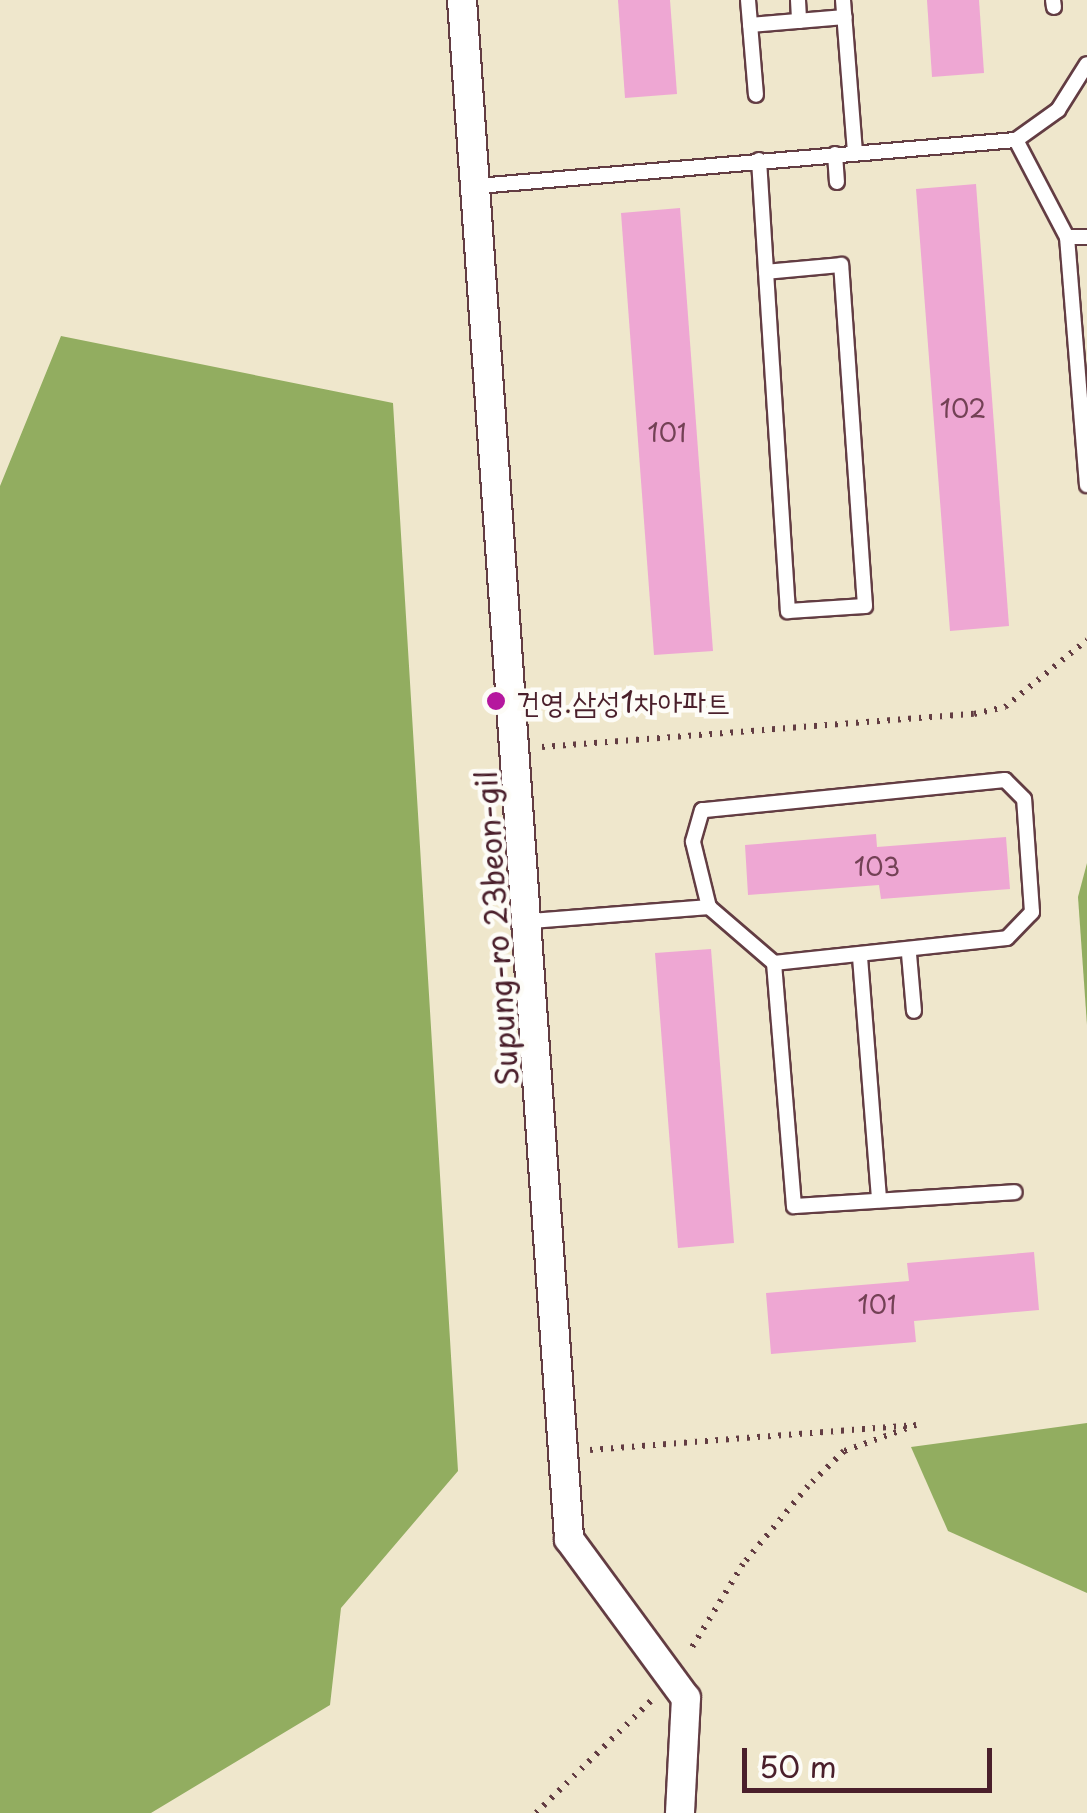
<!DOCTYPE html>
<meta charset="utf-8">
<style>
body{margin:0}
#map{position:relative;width:1087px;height:1813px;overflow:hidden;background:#efe7cc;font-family:"Playpen Sans","Poor Story",sans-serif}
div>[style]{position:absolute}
.forest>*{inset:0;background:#92ad60}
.building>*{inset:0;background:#eea7d3}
.path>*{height:6px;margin-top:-3px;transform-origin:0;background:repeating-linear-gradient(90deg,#633d43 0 2.5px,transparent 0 10.5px)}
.roads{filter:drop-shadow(2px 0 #633d43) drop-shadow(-2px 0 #633d43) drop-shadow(0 2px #633d43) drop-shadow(0 -2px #633d43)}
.service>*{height:14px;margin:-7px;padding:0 7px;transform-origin:7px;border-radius:7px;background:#fff}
.minor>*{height:28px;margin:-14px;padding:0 14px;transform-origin:14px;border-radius:14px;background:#fff}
.dots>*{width:28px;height:28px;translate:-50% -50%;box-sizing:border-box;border:5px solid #fdfcf7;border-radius:50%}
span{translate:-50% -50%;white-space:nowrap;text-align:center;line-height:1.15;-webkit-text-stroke:9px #fdfcf7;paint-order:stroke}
.number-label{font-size:25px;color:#734155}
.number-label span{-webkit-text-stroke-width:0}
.poi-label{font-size:30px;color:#4a1f2b}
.left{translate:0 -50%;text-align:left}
.street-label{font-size:30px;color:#4a1f2b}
.scale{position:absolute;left:742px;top:1748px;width:250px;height:45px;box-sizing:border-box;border:5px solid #4a1f2b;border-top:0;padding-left:12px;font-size:30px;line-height:35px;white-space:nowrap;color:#4a1f2b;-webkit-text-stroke:8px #fdfcf7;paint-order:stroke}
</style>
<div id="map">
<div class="forest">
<div style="clip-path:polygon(61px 336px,393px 403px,458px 1471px,341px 1608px,330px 1705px,151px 1813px,0 1813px,0 486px)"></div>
<div style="clip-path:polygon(1087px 863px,1087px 1025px,1078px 897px)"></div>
<div style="clip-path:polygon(1087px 1423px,1087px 1593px,948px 1531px,911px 1447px)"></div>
</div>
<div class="building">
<div style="clip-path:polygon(618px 0,670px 0,677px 94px,625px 98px)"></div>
<div style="clip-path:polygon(927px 0,979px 0,984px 73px,932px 77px)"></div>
<div style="clip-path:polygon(976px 184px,1009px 626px,950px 631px,916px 189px)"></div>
<div style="clip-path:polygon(680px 208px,713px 651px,654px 655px,621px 213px)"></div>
<div style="clip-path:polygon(876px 834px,877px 847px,1006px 837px,1010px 889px,881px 899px,879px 885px,748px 895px,745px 845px)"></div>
<div style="clip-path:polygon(711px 949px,734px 1243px,678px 1248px,655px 953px)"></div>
<div style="clip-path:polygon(1034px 1252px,1039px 1310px,914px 1321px,916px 1342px,771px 1354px,766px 1293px,909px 1281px,907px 1263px)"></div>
</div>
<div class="path">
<div style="left:542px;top:747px;width:433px;rotate:-4.4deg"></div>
<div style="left:974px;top:714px;width:32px;rotate:-13deg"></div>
<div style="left:1005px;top:707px;width:106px;rotate:-39.3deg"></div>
<div style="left:590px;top:1450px;width:327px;rotate:-4.4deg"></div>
<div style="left:916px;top:1425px;width:77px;rotate:160.1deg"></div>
<div style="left:844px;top:1451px;width:50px;rotate:135.8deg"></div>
<div style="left:808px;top:1486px;width:102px;rotate:129.8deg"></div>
<div style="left:743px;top:1564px;width:103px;rotate:121.5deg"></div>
<div style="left:536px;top:1813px;width:165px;rotate:-44.3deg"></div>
</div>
<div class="roads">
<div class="service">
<div style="left:748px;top:0;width:95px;rotate:85.2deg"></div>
<div style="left:798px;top:0;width:21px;rotate:87deg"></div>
<div style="left:843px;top:0;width:153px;rotate:85.5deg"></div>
<div style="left:1053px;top:0;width:7px;rotate:82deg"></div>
<div style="left:750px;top:25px;width:95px;rotate:-4.8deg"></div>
<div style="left:1016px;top:140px;width:110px;rotate:62.3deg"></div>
<div style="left:1067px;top:237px;width:249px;rotate:85.4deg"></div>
<div style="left:835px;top:154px;width:28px;rotate:86deg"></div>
<div style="left:759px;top:160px;width:112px;rotate:86.4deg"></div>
<div style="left:766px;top:272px;width:340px;rotate:86.3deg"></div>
<div style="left:788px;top:611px;width:77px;rotate:-3.7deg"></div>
<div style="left:865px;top:606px;width:342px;rotate:-94deg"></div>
<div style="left:841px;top:265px;width:75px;rotate:174.7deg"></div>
<div style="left:478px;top:186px;width:540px;rotate:-4.89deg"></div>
<div style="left:1016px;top:140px;width:52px;rotate:-35.5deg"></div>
<div style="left:1058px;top:110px;width:54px;rotate:-57.8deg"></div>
<div style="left:1067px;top:237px;width:20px"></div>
<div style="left:531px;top:921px;width:179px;rotate:-4.5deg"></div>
<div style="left:709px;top:907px;width:86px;rotate:40.7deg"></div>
<div style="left:774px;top:963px;width:234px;rotate:-6.1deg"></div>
<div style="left:1007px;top:938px;width:36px;rotate:-46deg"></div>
<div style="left:1032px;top:912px;width:113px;rotate:-94deg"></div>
<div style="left:1024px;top:799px;width:27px;rotate:-135deg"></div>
<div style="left:1005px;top:780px;width:304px;rotate:174.3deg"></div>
<div style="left:702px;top:810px;width:33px;rotate:106deg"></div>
<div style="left:693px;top:842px;width:67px;rotate:76.2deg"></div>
<div style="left:909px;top:954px;width:57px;rotate:85deg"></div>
<div style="left:860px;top:957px;width:244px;rotate:85.5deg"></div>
<div style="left:774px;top:963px;width:244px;rotate:85.3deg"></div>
<div style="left:794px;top:1206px;width:221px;rotate:-3.6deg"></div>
</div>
<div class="minor">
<div style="left:462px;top:0;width:1543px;rotate:86.02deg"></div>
<div style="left:569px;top:1539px;width:197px;rotate:53.7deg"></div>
<div style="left:686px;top:1698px;width:115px;rotate:93deg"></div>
</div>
</div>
<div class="dots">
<div style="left:496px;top:701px;background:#b5179e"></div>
</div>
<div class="number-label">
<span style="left:963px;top:408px">102</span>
<span style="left:667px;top:432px">101</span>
<span style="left:877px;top:866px">103</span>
<span style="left:877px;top:1304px">101</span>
</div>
<div class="poi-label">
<span class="left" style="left:516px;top:701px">건영.삼성1차아파트</span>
</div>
<div class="street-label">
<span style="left:496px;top:928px;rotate:-94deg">Supung-ro 23beon-gil</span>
</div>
<div class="scale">50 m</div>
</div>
